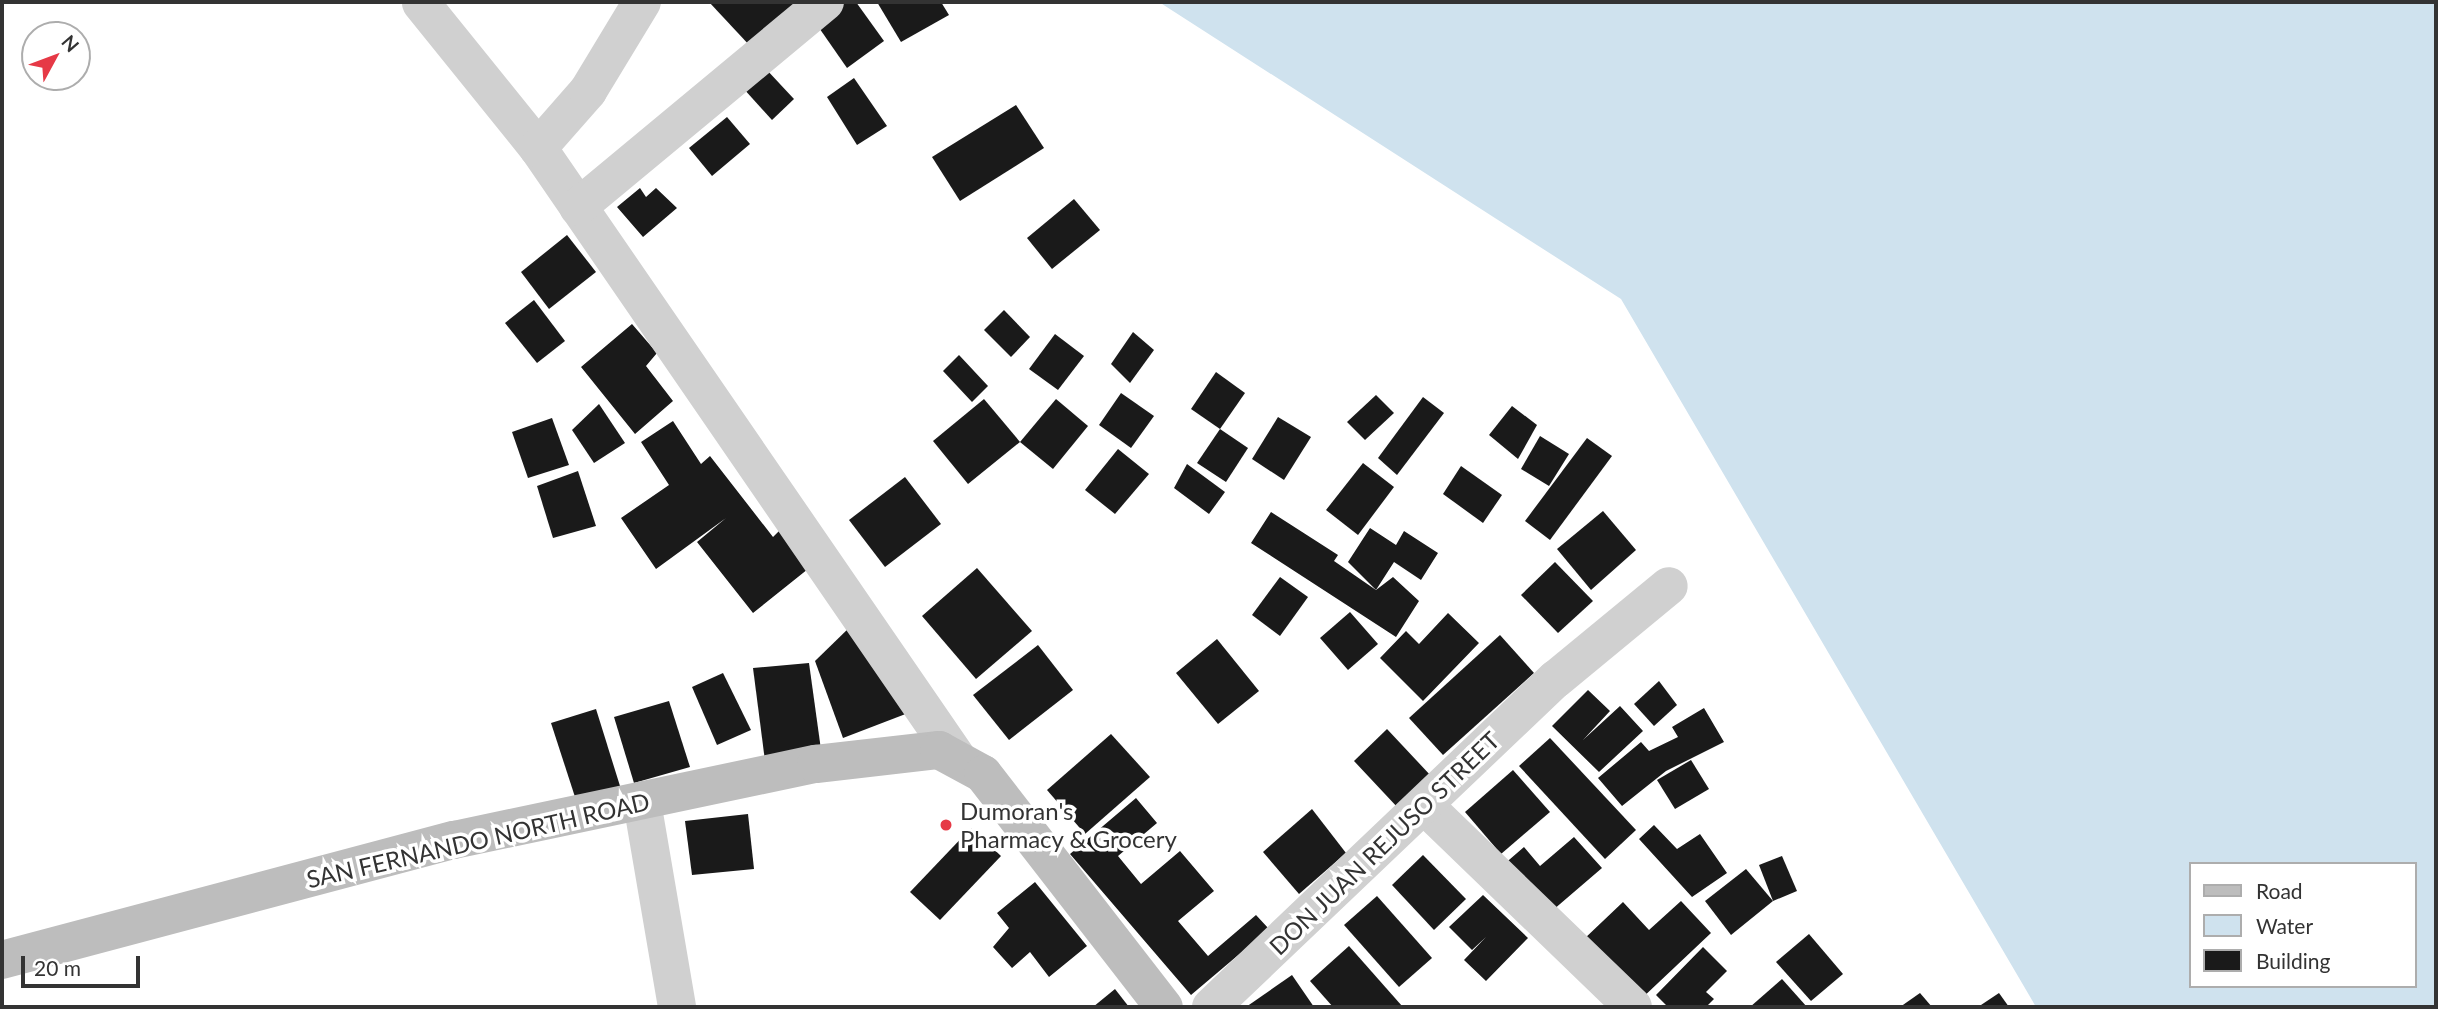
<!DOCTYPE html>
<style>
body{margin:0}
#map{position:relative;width:2438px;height:1009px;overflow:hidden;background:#fff;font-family:Lato,sans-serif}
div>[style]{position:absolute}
.water>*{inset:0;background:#cfe2ee}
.building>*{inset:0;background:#1a1a1a}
.minor>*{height:38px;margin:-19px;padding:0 19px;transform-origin:19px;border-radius:19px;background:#d0d0d0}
.secondary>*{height:38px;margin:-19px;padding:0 19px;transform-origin:19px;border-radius:19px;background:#bdbdbd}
.dots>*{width:19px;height:19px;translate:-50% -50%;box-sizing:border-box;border:4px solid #fff;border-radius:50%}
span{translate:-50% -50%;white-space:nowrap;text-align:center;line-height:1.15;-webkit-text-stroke:7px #fff;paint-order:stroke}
.poi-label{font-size:24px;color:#333}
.left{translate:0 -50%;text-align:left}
.street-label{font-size:24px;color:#333}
.frame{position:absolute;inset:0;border:4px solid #333;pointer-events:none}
.legend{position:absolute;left:2189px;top:862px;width:228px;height:126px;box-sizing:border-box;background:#fff;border:2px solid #adadad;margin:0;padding:9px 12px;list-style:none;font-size:21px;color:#333}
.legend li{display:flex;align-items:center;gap:14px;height:35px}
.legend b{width:35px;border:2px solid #adadad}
.north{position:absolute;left:21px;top:21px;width:70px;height:70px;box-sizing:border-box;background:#fff;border:2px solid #adadad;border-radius:50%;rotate:49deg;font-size:19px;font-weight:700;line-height:28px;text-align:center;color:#333}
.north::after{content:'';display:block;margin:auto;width:24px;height:32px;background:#e63946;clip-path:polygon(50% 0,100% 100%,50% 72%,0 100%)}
.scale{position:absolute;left:21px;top:956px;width:119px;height:32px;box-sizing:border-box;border:4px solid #333;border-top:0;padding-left:9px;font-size:21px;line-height:24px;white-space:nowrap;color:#333;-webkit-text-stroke:5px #fff;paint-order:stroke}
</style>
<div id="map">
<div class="water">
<div style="clip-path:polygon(evenodd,1159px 2px,2436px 2px,2436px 1007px,2036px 1007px,1621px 299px,1159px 2px,2191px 864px,2415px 864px,2415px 986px,2191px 986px,2191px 864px)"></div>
</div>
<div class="building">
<div style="clip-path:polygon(709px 2px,799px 2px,751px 47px)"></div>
<div style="clip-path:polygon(843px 2px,856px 2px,884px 41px,847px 68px,815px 22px)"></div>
<div style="clip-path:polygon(877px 2px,941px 2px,949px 15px,901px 42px)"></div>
<div style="clip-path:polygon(765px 68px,794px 99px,772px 120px,743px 88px)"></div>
<div style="clip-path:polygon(854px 78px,887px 126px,857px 145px,827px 97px)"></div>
<div style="clip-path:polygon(1016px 105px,1044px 148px,960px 201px,932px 157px)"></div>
<div style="clip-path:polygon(727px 117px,750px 144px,712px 176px,689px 148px)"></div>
<div style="clip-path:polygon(640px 188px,646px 197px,656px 188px,677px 208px,643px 237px,617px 207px)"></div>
<div style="clip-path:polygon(1074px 199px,1100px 230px,1052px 269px,1027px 238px)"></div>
<div style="clip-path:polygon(567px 235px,596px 272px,549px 309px,521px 272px)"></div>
<div style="clip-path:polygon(534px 300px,565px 341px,537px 363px,505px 323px)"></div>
<div style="clip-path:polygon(1004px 310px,1030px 337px,1011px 357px,984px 330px)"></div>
<div style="clip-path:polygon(632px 324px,657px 353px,646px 366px,673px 401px,635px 434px,581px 367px)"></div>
<div style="clip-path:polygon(1133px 332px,1154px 350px,1130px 383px,1111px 364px)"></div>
<div style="clip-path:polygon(1055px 334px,1084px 356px,1058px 390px,1029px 369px)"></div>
<div style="clip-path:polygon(959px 355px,988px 386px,972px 402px,943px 371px)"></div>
<div style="clip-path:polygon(1216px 372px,1245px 393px,1220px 429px,1191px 409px)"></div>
<div style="clip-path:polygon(1121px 393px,1154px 416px,1131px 448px,1099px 425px)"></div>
<div style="clip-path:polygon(1376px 395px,1394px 413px,1365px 440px,1347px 422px)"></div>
<div style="clip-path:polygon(1423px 397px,1444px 413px,1397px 475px,1378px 458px)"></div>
<div style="clip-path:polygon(984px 399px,1020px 442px,968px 484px,933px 441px)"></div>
<div style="clip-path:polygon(1056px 399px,1088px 426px,1053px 469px,1020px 442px)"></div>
<div style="clip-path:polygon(599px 404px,625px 443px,594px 463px,572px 430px)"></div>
<div style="clip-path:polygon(1512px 406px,1537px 425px,1518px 459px,1489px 435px)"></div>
<div style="clip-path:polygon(1278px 417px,1311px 437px,1284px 480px,1252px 459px)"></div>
<div style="clip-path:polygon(552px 418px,569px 465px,528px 478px,512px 432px)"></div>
<div style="clip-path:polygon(673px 421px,701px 464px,710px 456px,773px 537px,780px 530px,808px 569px,753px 613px,697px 542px,726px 518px,656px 569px,621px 518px,669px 485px,641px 442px)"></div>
<div style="clip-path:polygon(1220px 429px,1248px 448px,1226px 482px,1197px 463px)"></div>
<div style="clip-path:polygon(1540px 436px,1569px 454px,1549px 486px,1521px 469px)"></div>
<div style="clip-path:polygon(1587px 438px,1612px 456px,1550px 540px,1525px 521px)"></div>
<div style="clip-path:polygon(1118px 449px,1149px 474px,1115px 514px,1085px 490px)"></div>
<div style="clip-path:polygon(1363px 463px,1394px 487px,1358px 535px,1326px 510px)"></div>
<div style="clip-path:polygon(1187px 464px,1225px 492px,1209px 514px,1174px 488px)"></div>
<div style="clip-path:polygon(1461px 466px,1502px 495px,1483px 523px,1443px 494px)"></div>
<div style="clip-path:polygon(578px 471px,596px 526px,553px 538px,537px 486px)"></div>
<div style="clip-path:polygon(905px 477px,941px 524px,885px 567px,849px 520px)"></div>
<div style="clip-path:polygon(1603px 511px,1636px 550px,1591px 590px,1557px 549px)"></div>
<div style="clip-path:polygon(1271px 512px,1338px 555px,1334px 561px,1376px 590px,1393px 577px,1419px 601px,1396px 637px,1251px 543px)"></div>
<div style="clip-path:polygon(1370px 528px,1396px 545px,1404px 531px,1438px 553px,1421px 580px,1394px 562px,1376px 590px,1348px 562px)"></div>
<div style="clip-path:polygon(1555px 562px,1593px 601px,1558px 633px,1521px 595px)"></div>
<div style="clip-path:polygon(977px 568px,1032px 631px,976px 679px,922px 616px)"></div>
<div style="clip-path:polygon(1280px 577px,1308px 597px,1280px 636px,1252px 615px)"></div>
<div style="clip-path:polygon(1350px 612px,1378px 644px,1348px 670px,1320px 638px)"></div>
<div style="clip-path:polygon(1448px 613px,1479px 643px,1423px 701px,1380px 658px,1406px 631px,1419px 644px)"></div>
<div style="clip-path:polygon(852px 625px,916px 710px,843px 738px,815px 661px)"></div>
<div style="clip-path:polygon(1500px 635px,1534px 673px,1443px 755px,1409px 718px)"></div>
<div style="clip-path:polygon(1217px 639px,1259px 691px,1218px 724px,1176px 673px)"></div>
<div style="clip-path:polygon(1038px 645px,1073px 690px,1009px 740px,973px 695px)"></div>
<div style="clip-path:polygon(809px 663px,822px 757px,765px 761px,753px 668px)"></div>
<div style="clip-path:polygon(723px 673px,751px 730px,717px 745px,692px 687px)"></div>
<div style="clip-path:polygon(1659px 681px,1677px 705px,1654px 726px,1634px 704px)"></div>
<div style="clip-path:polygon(1588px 690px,1610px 711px,1583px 740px,1620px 706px,1643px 731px,1599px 772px,1552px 726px)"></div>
<div style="clip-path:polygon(669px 701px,690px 767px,634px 783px,614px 717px)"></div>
<div style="clip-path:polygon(1704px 708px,1724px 742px,1666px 771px,1622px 806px,1598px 778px,1641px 742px,1649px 751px,1678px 737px,1672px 727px)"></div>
<div style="clip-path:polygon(596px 709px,620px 786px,576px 800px,551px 723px)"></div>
<div style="clip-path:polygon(1387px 729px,1432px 777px,1399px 809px,1354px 761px)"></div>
<div style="clip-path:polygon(1111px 734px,1150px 777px,1085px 834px,1047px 790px)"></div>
<div style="clip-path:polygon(1550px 738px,1636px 830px,1605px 859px,1519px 766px)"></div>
<div style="clip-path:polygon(1691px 760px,1709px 789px,1675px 809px,1657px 780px)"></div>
<div style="clip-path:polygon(1513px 770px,1550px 812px,1501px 854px,1465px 812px)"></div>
<div style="clip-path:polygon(1136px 798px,1157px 823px,1118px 856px,1141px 884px,1180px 851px,1214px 891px,1178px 921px,1208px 956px,1256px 915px,1269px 929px,1191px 995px,1070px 854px)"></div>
<div style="clip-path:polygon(1312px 809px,1346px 853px,1299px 894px,1263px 852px)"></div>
<div style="clip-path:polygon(748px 814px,754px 869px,692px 875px,685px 821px)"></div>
<div style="clip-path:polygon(1654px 825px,1677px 849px,1700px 834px,1727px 873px,1692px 897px,1639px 839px)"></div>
<div style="clip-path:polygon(971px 828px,1001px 856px,940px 920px,910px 892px)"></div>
<div style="clip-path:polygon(1574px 837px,1602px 868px,1546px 916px,1502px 866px,1524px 847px,1540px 866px)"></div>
<div style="clip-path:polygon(1423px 855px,1466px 899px,1434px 930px,1392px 885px)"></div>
<div style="clip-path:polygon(1782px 856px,1797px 891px,1773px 901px,1759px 865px)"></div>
<div style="clip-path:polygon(1746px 869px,1773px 901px,1731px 935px,1705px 901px)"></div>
<div style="clip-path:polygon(1035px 882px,1087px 946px,1049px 977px,1030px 952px,1012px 968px,993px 947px,1009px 928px,997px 913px)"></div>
<div style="clip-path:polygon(1483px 895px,1528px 938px,1486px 981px,1464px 960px,1486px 937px,1472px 950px,1449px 927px)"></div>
<div style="clip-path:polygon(1377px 896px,1432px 958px,1399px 987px,1344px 925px)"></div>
<div style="clip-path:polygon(1681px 901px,1711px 933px,1640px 1000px,1583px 940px,1623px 902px,1649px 930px)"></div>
<div style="clip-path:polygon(1809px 934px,1843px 974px,1811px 1001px,1776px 962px)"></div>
<div style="clip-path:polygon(1349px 946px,1402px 1006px,1400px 1007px,1333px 1007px,1310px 981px)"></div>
<div style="clip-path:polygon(1703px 947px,1727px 971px,1706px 992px,1714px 999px,1706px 1007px,1668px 1007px,1656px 995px)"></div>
<div style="clip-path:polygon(1292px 975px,1314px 1007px,1246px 1007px)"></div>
<div style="clip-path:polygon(1782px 979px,1807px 1007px,1750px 1007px)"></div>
<div style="clip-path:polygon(1115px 989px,1129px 1007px,1093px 1007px)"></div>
<div style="clip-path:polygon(1920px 993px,1932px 1007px,1900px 1007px)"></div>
<div style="clip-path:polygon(1999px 993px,2009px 1007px,1978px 1007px)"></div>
</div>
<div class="minor">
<div style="left:421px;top:3px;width:186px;rotate:51.1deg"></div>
<div style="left:538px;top:148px;width:741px;rotate:55.5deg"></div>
<div style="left:538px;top:148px;width:76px;rotate:-48.7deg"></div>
<div style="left:588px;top:91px;width:104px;rotate:-58.8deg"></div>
<div style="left:578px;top:207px;width:321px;rotate:-39.7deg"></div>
<div style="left:642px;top:802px;width:208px;rotate:80.3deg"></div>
<div style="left:1425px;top:806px;width:289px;rotate:44deg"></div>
<div style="left:1211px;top:1007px;width:476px;rotate:-43.6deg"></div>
<div style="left:1556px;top:679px;width:146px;rotate:-39.5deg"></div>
</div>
<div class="secondary">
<div style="left:2px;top:960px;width:468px;rotate:-14.9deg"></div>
<div style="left:454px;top:840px;width:370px;rotate:-11.9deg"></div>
<div style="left:816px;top:764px;width:124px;rotate:-6.5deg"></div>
<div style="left:939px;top:750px;width:50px;rotate:28.6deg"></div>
<div style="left:983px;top:774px;width:295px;rotate:52.2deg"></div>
</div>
<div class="dots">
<div style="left:946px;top:825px;background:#e63946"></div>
</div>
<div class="poi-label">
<span class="left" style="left:960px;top:825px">Dumoran's<br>Pharmacy &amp; Grocery</span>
</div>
<div class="street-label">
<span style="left:478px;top:840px;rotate:-13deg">SAN FERNANDO NORTH ROAD</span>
<span style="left:1384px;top:843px;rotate:-44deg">DON JUAN REJUSO STREET</span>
</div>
<div class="frame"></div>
<ul class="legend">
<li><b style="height:9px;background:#bdbdbd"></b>Road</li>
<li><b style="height:19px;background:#cfe2ee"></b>Water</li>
<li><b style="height:19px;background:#1a1a1a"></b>Building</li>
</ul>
<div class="north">N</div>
<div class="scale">20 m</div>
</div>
